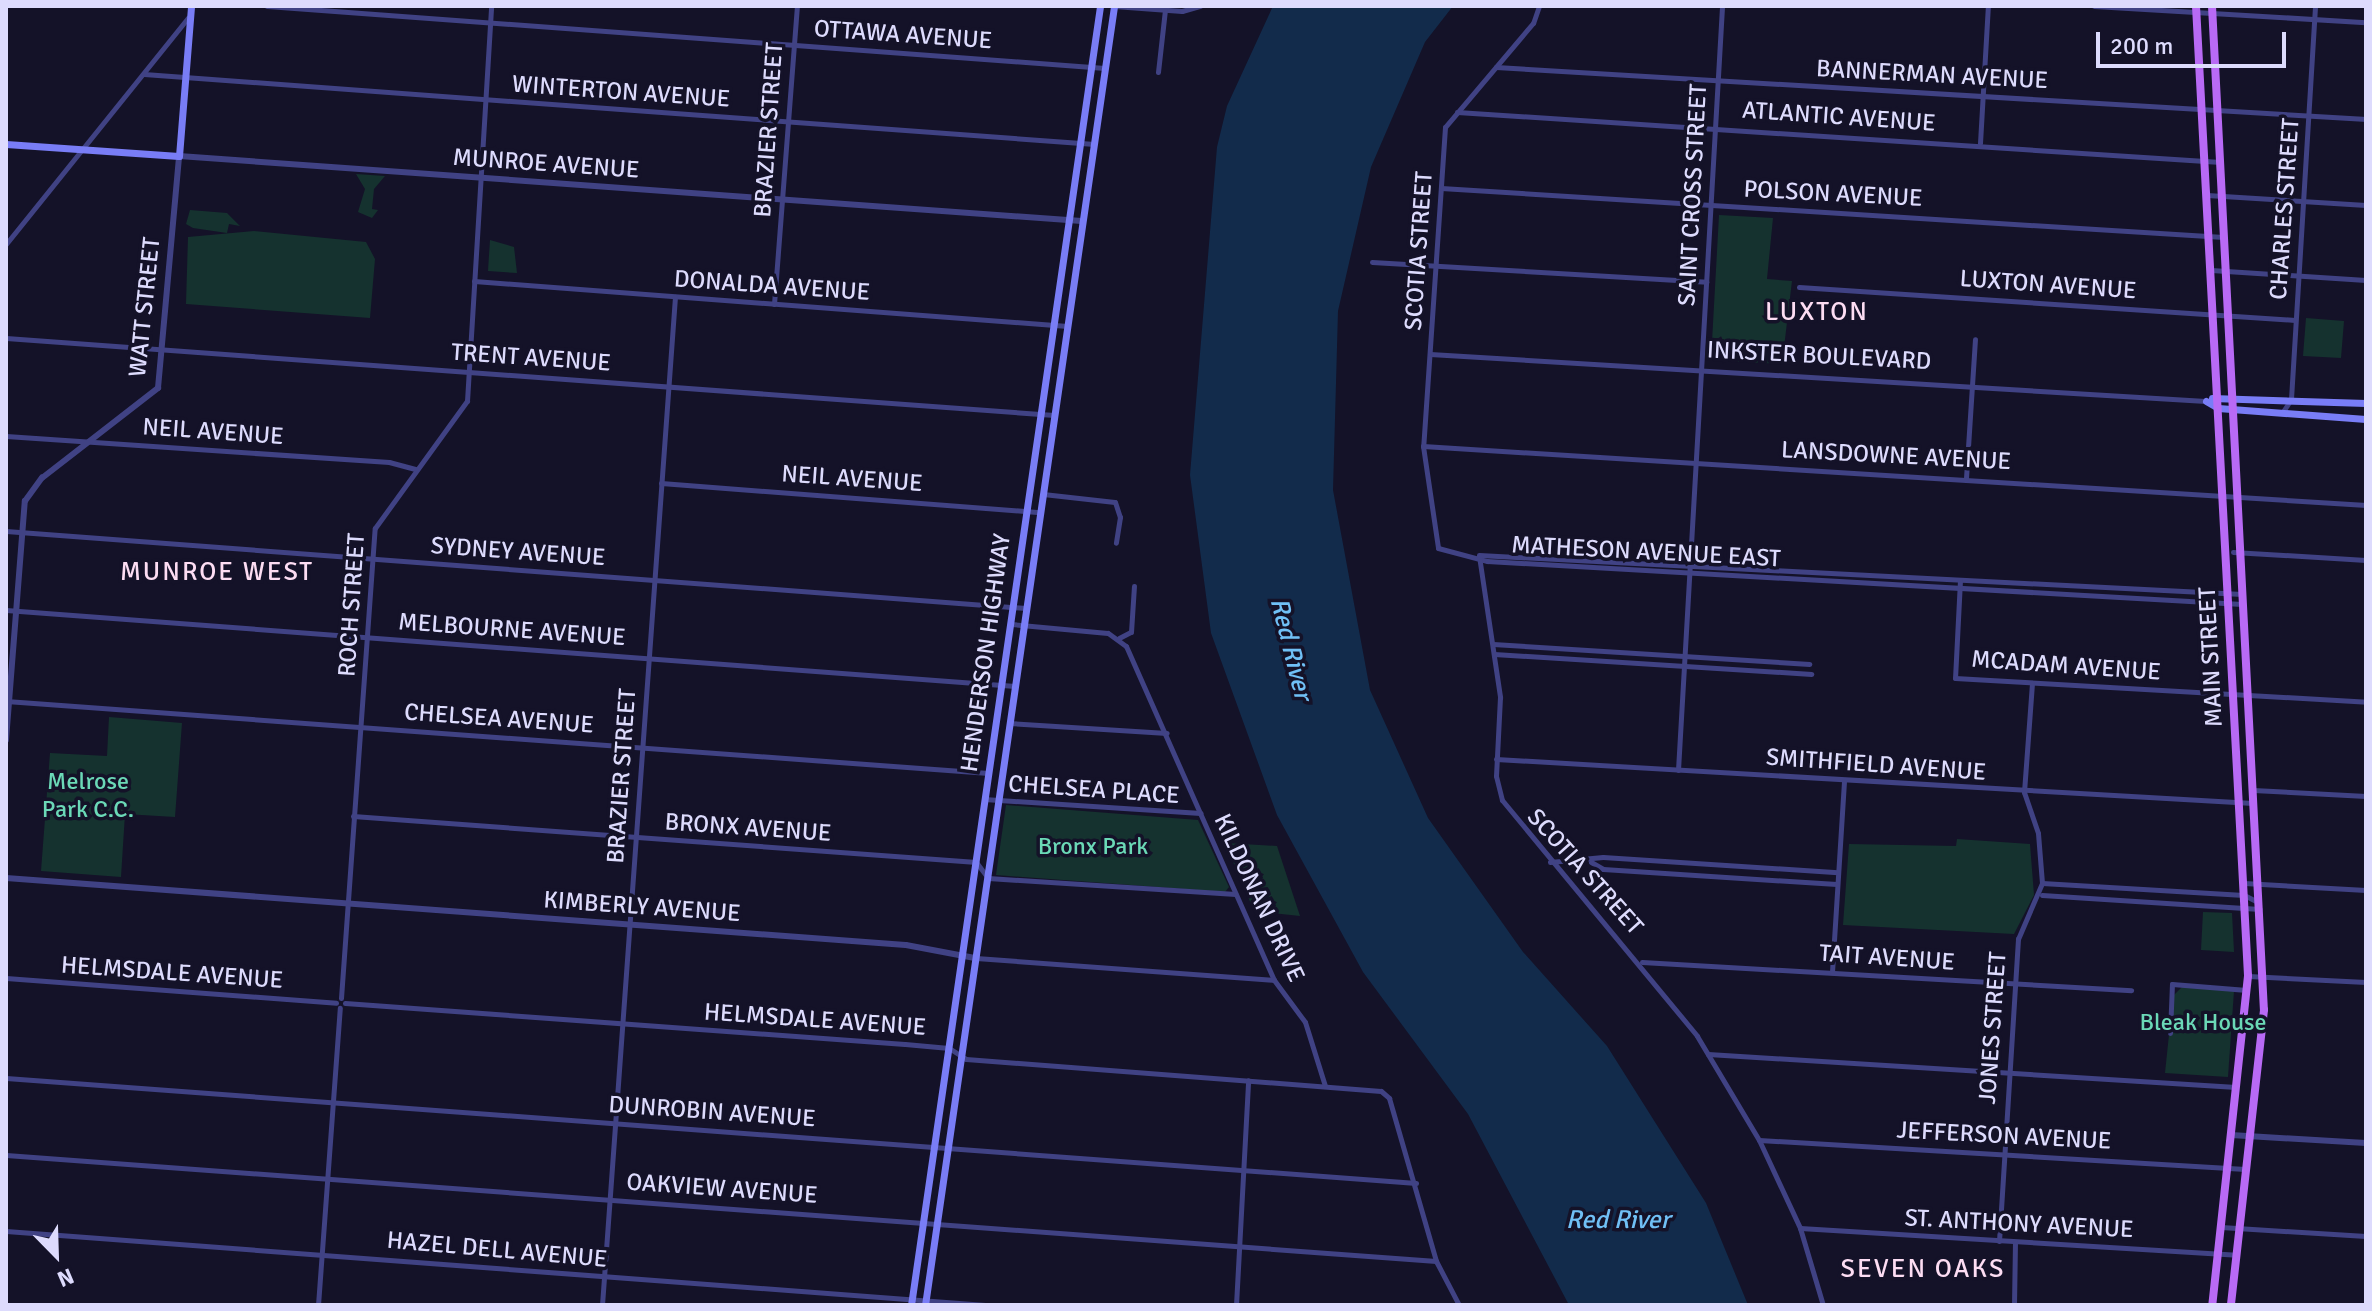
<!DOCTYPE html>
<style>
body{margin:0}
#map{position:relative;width:2372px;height:1311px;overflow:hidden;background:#141228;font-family:Signika,sans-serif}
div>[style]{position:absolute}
.green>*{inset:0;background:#15322f}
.water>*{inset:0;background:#122b4b}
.minor>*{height:5px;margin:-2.5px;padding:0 2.5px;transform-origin:2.5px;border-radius:2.5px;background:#404284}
.tertiary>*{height:6px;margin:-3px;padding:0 3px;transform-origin:3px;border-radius:3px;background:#404284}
.secondary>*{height:7px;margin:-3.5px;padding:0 3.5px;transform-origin:3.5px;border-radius:3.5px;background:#797df6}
.primary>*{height:8px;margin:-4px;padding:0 4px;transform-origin:4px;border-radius:4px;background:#b86af5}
span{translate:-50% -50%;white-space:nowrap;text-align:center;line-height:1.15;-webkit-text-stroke:7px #141228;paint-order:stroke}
.street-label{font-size:24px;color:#dddbfd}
.park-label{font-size:24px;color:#6bd9b7}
.neighbourhood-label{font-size:26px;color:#fdddf3;letter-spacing:2px}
.water-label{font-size:26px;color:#70c0f6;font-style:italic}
.frame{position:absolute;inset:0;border:8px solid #dddbfd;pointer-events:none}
.north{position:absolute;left:16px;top:1215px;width:80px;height:80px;-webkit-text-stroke:6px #141228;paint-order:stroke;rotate:157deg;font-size:22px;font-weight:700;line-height:32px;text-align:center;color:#dddbfd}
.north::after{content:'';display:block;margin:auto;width:28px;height:36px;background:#dddbfd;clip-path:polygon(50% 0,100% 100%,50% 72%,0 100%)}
.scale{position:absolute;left:2096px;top:32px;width:190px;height:36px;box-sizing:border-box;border:4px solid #dddbfd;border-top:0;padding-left:10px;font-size:24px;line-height:28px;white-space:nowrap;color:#dddbfd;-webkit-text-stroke:6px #141228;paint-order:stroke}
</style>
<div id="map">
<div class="green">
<div style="clip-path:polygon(356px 174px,385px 176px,374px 189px,372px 209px,378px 210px,372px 218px,358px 212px,365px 189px)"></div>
<div style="clip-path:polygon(190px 210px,227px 213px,240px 226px,229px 224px,227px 233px,193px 228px,186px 224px)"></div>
<div style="clip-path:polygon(1719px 215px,1773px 218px,1767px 279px,1792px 281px,1782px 364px,1711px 360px)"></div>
<div style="clip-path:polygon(254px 231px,366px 242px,375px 259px,370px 318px,186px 304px,188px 237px)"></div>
<div style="clip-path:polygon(490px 240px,514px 247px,517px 273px,488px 271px)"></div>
<div style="clip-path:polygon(2306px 318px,2344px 321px,2341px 358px,2303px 356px)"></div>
<div style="clip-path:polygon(109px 717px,182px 723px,175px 817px,125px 814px,121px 877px,41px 871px,50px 753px,107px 756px)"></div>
<div style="clip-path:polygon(1006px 805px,1198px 820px,1229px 887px,1225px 892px,996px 875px)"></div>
<div style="clip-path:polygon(1957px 839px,2030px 844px,2034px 895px,2014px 934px,1843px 925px,1849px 844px,1956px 846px)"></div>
<div style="clip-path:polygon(1225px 843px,1277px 846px,1300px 916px,1254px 911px)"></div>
<div style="clip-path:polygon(2203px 912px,2232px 913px,2234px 952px,2201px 950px)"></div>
<div style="clip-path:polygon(2182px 987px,2234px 991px,2228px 1077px,2165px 1073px,2173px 996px)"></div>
</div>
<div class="water">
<div style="clip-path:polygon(1273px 6px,1453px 6px,1425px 42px,1371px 167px,1338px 311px,1333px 490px,1370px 690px,1428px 818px,1523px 952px,1607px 1046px,1706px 1203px,1748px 1305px,1569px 1305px,1468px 1114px,1363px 972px,1277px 815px,1211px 633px,1190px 475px,1217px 147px,1227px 106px)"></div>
</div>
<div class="minor">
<div style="left:267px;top:6px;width:840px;rotate:4.23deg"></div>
<div style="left:1114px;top:6px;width:68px;rotate:4.2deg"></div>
<div style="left:1182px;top:11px;width:19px;rotate:-16deg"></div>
<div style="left:1539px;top:6px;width:18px;rotate:109deg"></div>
<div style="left:1533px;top:23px;width:136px;rotate:130.2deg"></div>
<div style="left:1445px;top:127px;width:320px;rotate:93.9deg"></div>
<div style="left:1423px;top:446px;width:103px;rotate:81.6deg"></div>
<div style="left:1438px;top:548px;width:51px;rotate:14.9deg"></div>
<div style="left:1487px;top:561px;width:756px;rotate:3.26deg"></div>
<div style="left:2094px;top:6px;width:272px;rotate:3.4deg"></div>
<div style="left:1496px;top:67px;width:872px;rotate:3.42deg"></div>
<div style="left:1158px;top:72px;width:62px;rotate:-83.6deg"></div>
<div style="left:144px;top:74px;width:953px;rotate:4.21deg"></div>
<div style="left:1457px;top:112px;width:765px;rotate:3.75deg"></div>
<div style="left:1980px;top:143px;width:137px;rotate:-86.7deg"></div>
<div style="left:1441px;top:188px;width:784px;rotate:3.59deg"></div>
<div style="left:2207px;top:195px;width:159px;rotate:3.6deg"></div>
<div style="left:6px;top:244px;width:290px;rotate:-51.2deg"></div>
<div style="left:1372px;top:262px;width:335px;rotate:3.4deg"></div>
<div style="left:2211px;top:270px;width:155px;rotate:3.7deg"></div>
<div style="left:474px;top:281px;width:595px;rotate:4.34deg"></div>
<div style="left:1799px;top:287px;width:497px;rotate:3.8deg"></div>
<div style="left:774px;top:304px;width:299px;rotate:-85.6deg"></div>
<div style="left:6px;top:338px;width:1051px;rotate:4.2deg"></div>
<div style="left:1430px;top:354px;width:777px;rotate:3.47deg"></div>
<div style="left:2282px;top:413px;width:17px;rotate:-57deg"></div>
<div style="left:2291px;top:399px;width:394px;rotate:-86.5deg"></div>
<div style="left:6px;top:436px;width:384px;rotate:3.9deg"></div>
<div style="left:389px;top:462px;width:28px;rotate:15deg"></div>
<div style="left:1423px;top:446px;width:945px;rotate:3.58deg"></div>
<div style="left:1966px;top:478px;width:139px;rotate:-86.3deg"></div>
<div style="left:661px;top:483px;width:380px;rotate:4.4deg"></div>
<div style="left:1043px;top:494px;width:72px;rotate:6.3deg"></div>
<div style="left:1115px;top:502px;width:16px;rotate:72deg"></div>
<div style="left:1120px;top:517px;width:26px;rotate:99deg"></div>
<div style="left:6px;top:531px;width:1023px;rotate:4.32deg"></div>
<div style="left:2233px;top:552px;width:133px;rotate:3.4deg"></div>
<div style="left:1479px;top:555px;width:764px;rotate:2.93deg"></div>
<div style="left:1479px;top:556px;width:143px;rotate:81.5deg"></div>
<div style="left:1500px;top:697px;width:79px;rotate:92.9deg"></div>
<div style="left:1496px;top:776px;width:25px;rotate:76deg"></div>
<div style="left:1502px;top:800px;width:306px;rotate:50.4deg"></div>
<div style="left:1697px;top:1036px;width:121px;rotate:59.2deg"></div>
<div style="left:1759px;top:1140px;width:97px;rotate:65deg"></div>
<div style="left:1800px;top:1228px;width:80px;rotate:73.4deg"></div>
<div style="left:1960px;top:580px;width:98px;rotate:92.9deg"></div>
<div style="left:1955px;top:678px;width:412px;rotate:3.3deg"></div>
<div style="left:6px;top:610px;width:1012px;rotate:4.31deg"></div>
<div style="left:1011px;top:624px;width:97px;rotate:5.3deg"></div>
<div style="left:1108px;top:633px;width:22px;rotate:36deg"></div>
<div style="left:1126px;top:646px;width:365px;rotate:66.1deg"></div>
<div style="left:1274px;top:980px;width:52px;rotate:53.6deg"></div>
<div style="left:1305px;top:1022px;width:67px;rotate:72.6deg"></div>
<div style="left:1119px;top:638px;width:13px;rotate:-27deg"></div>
<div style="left:1131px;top:632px;width:46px;rotate:-86.3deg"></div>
<div style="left:1493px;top:644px;width:317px;rotate:3.6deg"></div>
<div style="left:1494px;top:654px;width:318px;rotate:3.6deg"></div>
<div style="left:6px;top:701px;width:985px;rotate:4.19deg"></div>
<div style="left:1009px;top:723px;width:158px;rotate:3.6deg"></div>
<div style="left:1496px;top:759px;width:758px;rotate:3.33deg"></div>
<div style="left:1678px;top:770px;width:765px;rotate:-86.7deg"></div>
<div style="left:2253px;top:790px;width:113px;rotate:3deg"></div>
<div style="left:984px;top:799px;width:217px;rotate:3.7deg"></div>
<div style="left:353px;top:816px;width:625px;rotate:4.22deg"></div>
<div style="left:976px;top:862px;width:20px;rotate:53deg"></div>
<div style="left:988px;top:878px;width:248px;rotate:3.7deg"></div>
<div style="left:1550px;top:862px;width:53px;rotate:-5.4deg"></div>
<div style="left:1603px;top:857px;width:235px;rotate:3.7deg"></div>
<div style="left:1591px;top:862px;width:14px;rotate:30deg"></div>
<div style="left:1603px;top:869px;width:234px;rotate:3.7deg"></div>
<div style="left:2042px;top:883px;width:202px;rotate:3.4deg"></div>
<div style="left:2244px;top:895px;width:16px;rotate:27deg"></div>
<div style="left:2244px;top:883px;width:122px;rotate:3.3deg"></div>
<div style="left:2042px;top:895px;width:218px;rotate:3.7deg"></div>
<div style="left:976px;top:958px;width:299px;rotate:4.2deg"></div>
<div style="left:1642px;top:962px;width:490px;rotate:3.3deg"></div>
<div style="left:1832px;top:972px;width:191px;rotate:-86.4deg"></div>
<div style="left:2248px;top:976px;width:118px;rotate:2.9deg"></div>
<div style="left:6px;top:978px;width:331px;rotate:4.3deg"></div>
<div style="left:341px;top:998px;width:471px;rotate:-85.9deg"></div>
<div style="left:375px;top:528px;width:157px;rotate:-54.1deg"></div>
<div style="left:467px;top:401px;width:396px;rotate:-86.5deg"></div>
<div style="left:345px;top:1003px;width:561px;rotate:4.19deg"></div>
<div style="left:905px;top:1044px;width:44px;rotate:5.2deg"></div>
<div style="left:949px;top:1048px;width:20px;rotate:33deg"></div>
<div style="left:966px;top:1059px;width:416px;rotate:4.4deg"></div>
<div style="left:1381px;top:1091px;width:11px;rotate:41deg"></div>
<div style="left:1389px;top:1098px;width:170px;rotate:73.9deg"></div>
<div style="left:1436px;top:1261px;width:50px;rotate:62.4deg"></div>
<div style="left:2170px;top:1033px;width:49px;rotate:-87.7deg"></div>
<div style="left:2172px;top:984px;width:75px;rotate:4.6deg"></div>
<div style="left:1708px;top:1054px;width:529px;rotate:3.58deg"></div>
<div style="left:6px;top:1078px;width:1414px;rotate:4.26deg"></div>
<div style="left:1759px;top:1140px;width:487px;rotate:3.4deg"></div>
<div style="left:6px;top:1155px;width:1434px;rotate:4.24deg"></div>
<div style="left:2221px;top:1227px;width:145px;rotate:3.6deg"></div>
<div style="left:1800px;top:1228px;width:437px;rotate:3.5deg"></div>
<div style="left:6px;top:1231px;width:982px;rotate:4.32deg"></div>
<div style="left:1999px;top:1241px;width:303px;rotate:-86.4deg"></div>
<div style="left:2018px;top:939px;width:61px;rotate:-66.8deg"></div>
<div style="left:2042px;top:883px;width:50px;rotate:-94.6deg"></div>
<div style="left:2038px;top:833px;width:43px;rotate:-108.9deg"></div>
<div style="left:2024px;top:792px;width:109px;rotate:-85.8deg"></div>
<div style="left:318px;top:1305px;width:298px;rotate:-85.8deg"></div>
<div style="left:602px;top:1305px;width:1011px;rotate:-85.86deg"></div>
<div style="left:1236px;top:1305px;width:225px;rotate:-86.9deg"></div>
<div style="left:2014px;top:1305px;width:63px;rotate:-89.1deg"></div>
</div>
<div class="tertiary">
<div style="left:6px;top:740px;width:240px;rotate:-85.5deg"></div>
<div style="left:25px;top:501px;width:29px;rotate:-54deg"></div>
<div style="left:42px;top:478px;width:147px;rotate:-37.8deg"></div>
<div style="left:158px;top:388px;width:233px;rotate:-84.8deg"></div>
<div style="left:179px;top:156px;width:905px;rotate:4.12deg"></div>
<div style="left:6px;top:878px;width:902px;rotate:4.26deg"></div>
<div style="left:906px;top:945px;width:70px;rotate:10.7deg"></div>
<div style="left:2231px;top:1135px;width:135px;rotate:3.4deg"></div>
</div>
<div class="secondary">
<div style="left:6px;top:144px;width:173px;rotate:4deg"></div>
<div style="left:179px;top:156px;width:150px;rotate:-85.4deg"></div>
<div style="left:2212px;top:398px;width:154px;rotate:1.9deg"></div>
<div style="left:2206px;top:401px;width:14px;rotate:30deg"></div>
<div style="left:2218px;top:408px;width:148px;rotate:4.3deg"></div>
<div style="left:911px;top:1305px;width:1313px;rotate:-81.72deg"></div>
<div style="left:925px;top:1305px;width:1313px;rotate:-81.72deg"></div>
</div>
<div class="primary">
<div style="left:2196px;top:6px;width:971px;rotate:86.93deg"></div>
<div style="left:2248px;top:976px;width:331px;rotate:96.2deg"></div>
<div style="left:2212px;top:6px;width:1005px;rotate:87.04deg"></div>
<div style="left:2264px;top:1010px;width:297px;rotate:96.4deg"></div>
</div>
<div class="street-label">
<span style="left:903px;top:35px;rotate:4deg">OTTAWA AVENUE</span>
<span style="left:1932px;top:75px;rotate:3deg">BANNERMAN AVENUE</span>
<span style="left:621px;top:92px;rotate:4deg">WINTERTON AVENUE</span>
<span style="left:1839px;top:117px;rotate:4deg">ATLANTIC AVENUE</span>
<span style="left:769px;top:130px;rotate:-86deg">BRAZIER STREET</span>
<span style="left:546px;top:164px;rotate:4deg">MUNROE AVENUE</span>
<span style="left:1833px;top:194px;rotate:3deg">POLSON AVENUE</span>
<span style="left:1693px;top:195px;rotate:-87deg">SAINT CROSS STREET</span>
<span style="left:2285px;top:209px;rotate:-86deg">CHARLES STREET</span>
<span style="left:1419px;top:251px;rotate:-86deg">SCOTIA STREET</span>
<span style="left:2048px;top:285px;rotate:4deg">LUXTON AVENUE</span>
<span style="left:772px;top:286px;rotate:4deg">DONALDA AVENUE</span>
<span style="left:145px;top:307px;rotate:-84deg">WATT STREET</span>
<span style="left:1819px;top:356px;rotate:3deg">INKSTER BOULEVARD</span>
<span style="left:531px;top:358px;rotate:4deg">TRENT AVENUE</span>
<span style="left:213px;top:432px;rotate:4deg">NEIL AVENUE</span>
<span style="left:1896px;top:456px;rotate:3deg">LANSDOWNE AVENUE</span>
<span style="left:852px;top:479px;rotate:4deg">NEIL AVENUE</span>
<span style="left:518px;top:552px;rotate:4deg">SYDNEY AVENUE</span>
<span style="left:1646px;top:552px;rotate:3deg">MATHESON AVENUE EAST</span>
<span style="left:352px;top:605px;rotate:-86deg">ROCH STREET</span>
<span style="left:512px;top:630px;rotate:4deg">MELBOURNE AVENUE</span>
<span style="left:986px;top:653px;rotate:-82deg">HENDERSON HIGHWAY</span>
<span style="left:2211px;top:657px;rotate:-93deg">MAIN STREET</span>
<span style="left:2066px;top:666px;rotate:4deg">MCADAM AVENUE</span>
<span style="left:499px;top:719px;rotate:4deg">CHELSEA AVENUE</span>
<span style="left:1876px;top:765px;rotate:4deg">SMITHFIELD AVENUE</span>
<span style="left:622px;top:776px;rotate:-86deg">BRAZIER STREET</span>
<span style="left:1094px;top:790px;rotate:4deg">CHELSEA PLACE</span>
<span style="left:748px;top:828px;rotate:4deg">BRONX AVENUE</span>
<span style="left:1585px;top:872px;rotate:48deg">SCOTIA STREET</span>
<span style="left:1259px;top:898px;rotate:65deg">KILDONAN DRIVE</span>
<span style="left:642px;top:907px;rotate:4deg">KIMBERLY AVENUE</span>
<span style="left:1887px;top:958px;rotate:4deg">TAIT AVENUE</span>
<span style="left:172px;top:973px;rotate:4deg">HELMSDALE AVENUE</span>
<span style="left:815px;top:1020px;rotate:4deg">HELMSDALE AVENUE</span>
<span style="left:1993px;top:1028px;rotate:-86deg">JONES STREET</span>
<span style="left:712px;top:1112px;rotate:4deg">DUNROBIN AVENUE</span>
<span style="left:2004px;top:1136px;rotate:3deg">JEFFERSON AVENUE</span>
<span style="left:722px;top:1189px;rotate:4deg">OAKVIEW AVENUE</span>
<span style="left:2019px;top:1224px;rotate:3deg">ST. ANTHONY AVENUE</span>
<span style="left:497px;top:1250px;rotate:5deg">HAZEL DELL AVENUE</span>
</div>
<div class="park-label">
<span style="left:88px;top:796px">Melrose<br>Park C.C.</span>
<span style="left:1093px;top:847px">Bronx Park</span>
<span style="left:2203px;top:1023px">Bleak House</span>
</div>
<div class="neighbourhood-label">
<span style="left:1817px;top:313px">LUXTON</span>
<span style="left:217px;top:573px">MUNROE WEST</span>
<span style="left:1923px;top:1270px">SEVEN OAKS</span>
</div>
<div class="water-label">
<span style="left:1290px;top:649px;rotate:76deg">Red River</span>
<span style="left:1618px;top:1221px">Red River</span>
</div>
<div class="frame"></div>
<div class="north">N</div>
<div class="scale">200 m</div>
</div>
